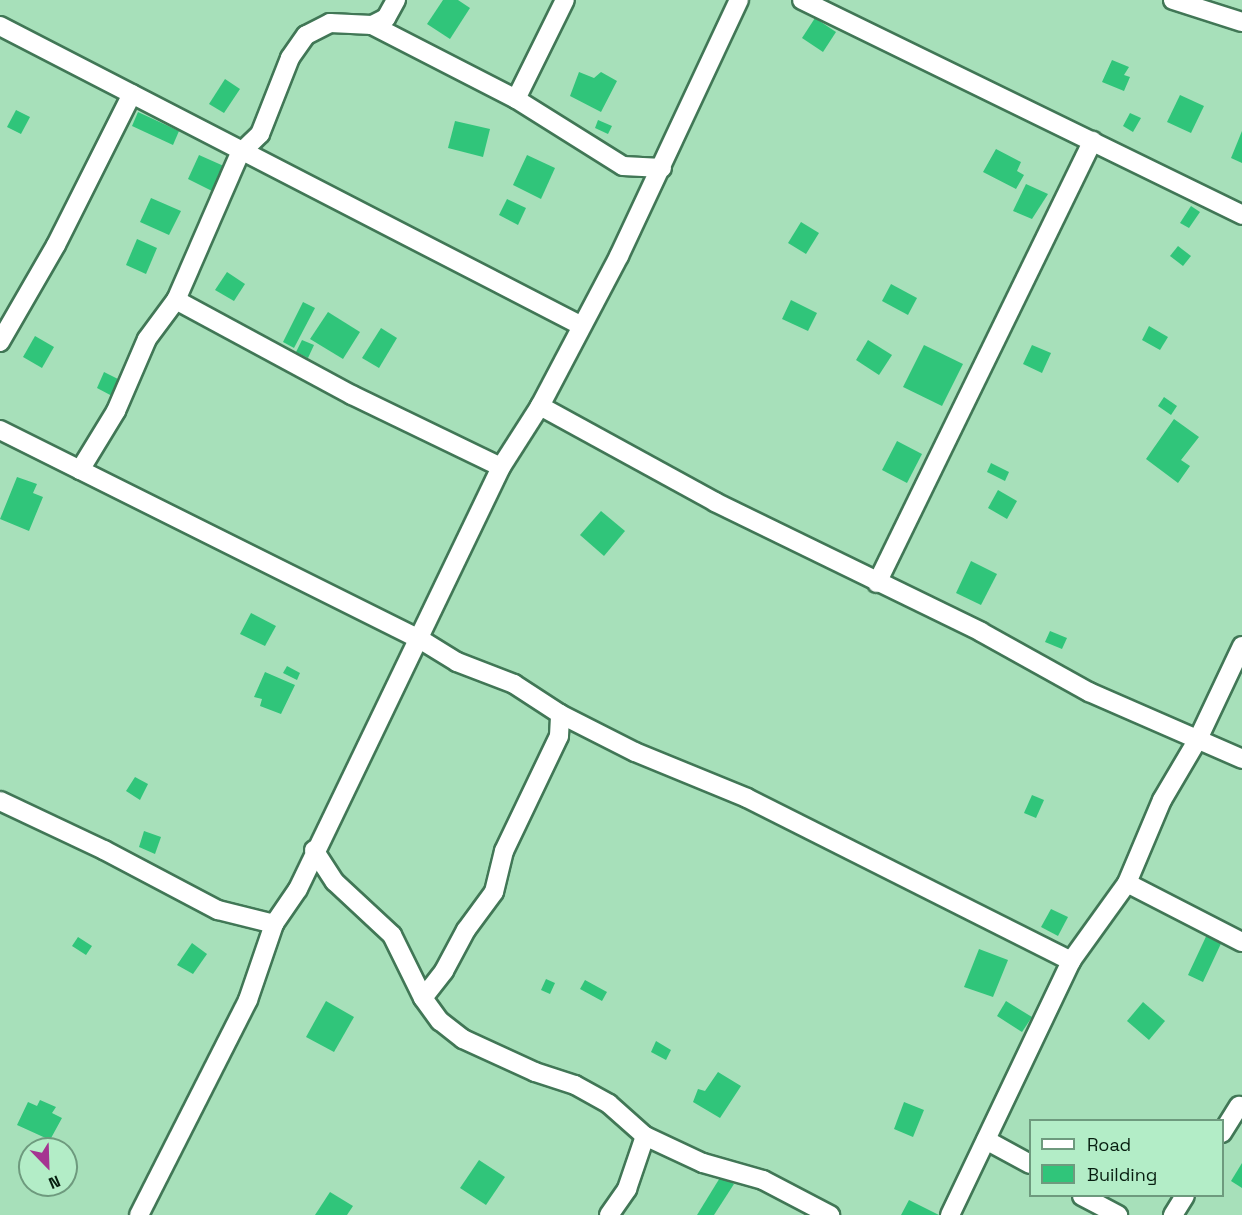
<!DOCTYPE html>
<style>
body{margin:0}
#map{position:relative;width:1242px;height:1215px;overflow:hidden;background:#a7e0ba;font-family:"Space Grotesk",sans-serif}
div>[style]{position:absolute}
.building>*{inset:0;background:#30c57a}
.roads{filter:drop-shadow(2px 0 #417756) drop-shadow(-2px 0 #417756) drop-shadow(0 2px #417756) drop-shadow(0 -2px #417756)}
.minor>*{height:18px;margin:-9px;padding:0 9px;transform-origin:9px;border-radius:9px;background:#fff}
span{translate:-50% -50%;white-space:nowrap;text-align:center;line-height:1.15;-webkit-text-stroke:4.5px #b3edc7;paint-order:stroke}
.legend{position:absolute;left:1029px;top:1119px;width:195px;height:78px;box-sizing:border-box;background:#b3edc7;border:2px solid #6e9a7e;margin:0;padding:8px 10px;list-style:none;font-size:18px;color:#071e10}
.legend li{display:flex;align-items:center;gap:12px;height:30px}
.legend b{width:30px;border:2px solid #6e9a7e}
.north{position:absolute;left:18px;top:1137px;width:60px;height:60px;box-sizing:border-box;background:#b3edc7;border:2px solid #6e9a7e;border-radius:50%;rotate:157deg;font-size:16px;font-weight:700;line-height:24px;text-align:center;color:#071e10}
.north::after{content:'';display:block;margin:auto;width:21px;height:27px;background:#a53491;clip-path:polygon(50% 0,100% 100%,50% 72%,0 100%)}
</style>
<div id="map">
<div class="building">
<div style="clip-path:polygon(443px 0,458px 0,470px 8px,450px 39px,427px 24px)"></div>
<div style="clip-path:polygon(815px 18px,836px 32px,823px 52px,802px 38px)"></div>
<div style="clip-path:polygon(1112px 60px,1129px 67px,1124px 75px,1130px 77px,1124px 91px,1102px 82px)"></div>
<div style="clip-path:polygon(579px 72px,594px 78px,601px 72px,617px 81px,601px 112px,570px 96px)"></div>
<div style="clip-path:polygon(225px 79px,240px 89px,224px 113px,209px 104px)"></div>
<div style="clip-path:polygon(1180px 95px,1204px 106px,1191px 133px,1167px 122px)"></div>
<div style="clip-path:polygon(16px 110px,30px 117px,21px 134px,7px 127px)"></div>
<div style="clip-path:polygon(138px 112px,179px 131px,173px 145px,132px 126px)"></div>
<div style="clip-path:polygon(1130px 113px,1141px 118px,1133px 132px,1123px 126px)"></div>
<div style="clip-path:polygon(598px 120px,612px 126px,608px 134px,595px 128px)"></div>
<div style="clip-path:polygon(455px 121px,490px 129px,483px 157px,448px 148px)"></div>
<div style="clip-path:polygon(1242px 131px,1242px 163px,1231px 158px)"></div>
<div style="clip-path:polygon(996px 149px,1021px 162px,1017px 171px,1024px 175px,1016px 189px,983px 172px)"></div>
<div style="clip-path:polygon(199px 155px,226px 167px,214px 192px,188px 179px)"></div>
<div style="clip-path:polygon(527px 155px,555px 168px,541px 199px,513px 185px)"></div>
<div style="clip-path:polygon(1026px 184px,1048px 194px,1032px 219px,1013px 211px)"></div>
<div style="clip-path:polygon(151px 198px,181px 211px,169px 235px,140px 222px)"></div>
<div style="clip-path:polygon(507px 199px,526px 208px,518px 225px,499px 215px)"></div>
<div style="clip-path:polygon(1191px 206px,1200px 212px,1189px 228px,1180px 223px)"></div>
<div style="clip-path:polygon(801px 222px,819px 233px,806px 254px,788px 243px)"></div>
<div style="clip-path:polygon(137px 239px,157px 248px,146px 274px,126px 265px)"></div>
<div style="clip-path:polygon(1178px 246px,1191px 256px,1183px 266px,1170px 256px)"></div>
<div style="clip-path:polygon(227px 272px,245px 284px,234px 301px,215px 290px)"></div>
<div style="clip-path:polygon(891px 284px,917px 298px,908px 315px,882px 301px)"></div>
<div style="clip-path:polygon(791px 300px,817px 313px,808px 331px,782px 319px)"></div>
<div style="clip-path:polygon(303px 302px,315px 308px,294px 348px,283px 342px)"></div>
<div style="clip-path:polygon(328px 312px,360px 332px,343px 359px,310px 339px)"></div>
<div style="clip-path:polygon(1149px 326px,1168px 337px,1160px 350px,1142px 340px)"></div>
<div style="clip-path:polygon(381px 328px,397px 338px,379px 368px,362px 358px)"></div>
<div style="clip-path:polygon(35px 336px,54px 347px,42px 368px,23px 357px)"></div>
<div style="clip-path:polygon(302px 340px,314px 345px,308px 358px,296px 352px)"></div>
<div style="clip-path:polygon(868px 340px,892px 355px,879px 375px,856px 360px)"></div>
<div style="clip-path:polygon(924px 345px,963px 364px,942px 406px,903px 387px)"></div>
<div style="clip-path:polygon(1032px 345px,1051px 353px,1042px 373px,1023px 364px)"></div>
<div style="clip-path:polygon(104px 372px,122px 381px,114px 397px,97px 388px)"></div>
<div style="clip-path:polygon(1164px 397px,1177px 406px,1171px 415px,1158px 406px)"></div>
<div style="clip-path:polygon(1174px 419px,1199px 437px,1181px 460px,1190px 466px,1178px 483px,1146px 459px)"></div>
<div style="clip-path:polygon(897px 441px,922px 454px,907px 483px,882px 470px)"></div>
<div style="clip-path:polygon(991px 463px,1009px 472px,1005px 481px,987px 472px)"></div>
<div style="clip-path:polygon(17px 477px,37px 484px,33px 493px,43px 497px,29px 531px,0 519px)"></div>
<div style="clip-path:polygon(998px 490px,1017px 501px,1007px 519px,988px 508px)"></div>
<div style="clip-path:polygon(601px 511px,625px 531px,604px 556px,580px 535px)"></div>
<div style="clip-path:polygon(971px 561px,997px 574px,981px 605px,956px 593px)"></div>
<div style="clip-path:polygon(251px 613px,276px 626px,265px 646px,240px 634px)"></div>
<div style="clip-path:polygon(1050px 631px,1067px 638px,1062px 649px,1045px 642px)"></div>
<div style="clip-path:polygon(287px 666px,300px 673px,297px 680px,283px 673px)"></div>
<div style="clip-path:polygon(265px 672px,295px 685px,281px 714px,260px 706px,262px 699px,254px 697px)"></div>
<div style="clip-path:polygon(135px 777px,148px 784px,140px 800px,126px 791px)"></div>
<div style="clip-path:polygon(1032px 795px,1044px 800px,1036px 818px,1024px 813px)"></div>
<div style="clip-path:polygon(144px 831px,161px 837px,155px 854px,139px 847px)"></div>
<div style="clip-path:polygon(1051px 909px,1068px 917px,1058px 936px,1041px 927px)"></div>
<div style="clip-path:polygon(1210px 928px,1225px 935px,1203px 982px,1188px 975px)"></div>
<div style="clip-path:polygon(78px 937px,92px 946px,86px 955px,72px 946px)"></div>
<div style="clip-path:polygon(192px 943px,207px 954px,193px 974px,177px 965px)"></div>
<div style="clip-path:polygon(979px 949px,1008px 960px,993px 997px,964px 987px)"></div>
<div style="clip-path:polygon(546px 979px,555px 983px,550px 994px,541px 990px)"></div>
<div style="clip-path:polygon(585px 980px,607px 992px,602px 1001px,580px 989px)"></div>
<div style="clip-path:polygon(326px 1001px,354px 1017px,334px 1052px,306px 1037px)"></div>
<div style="clip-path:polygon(1006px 1001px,1032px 1017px,1022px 1032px,997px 1016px)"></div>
<div style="clip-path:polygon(1143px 1002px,1165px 1021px,1149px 1040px,1127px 1021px)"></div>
<div style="clip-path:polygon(656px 1041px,671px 1050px,666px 1060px,651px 1052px)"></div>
<div style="clip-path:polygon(718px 1072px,741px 1086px,720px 1118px,693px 1102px,698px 1089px,705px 1091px)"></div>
<div style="clip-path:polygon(40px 1100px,56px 1107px,52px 1113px,62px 1118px,50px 1140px,17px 1125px,28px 1102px,37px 1106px)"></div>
<div style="clip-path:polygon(904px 1102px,924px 1110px,913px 1137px,894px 1129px)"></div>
<div style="clip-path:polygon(479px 1160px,505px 1177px,486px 1205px,460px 1188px)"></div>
<div style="clip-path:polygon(1242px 1163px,1242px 1188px,1231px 1181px)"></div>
<div style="clip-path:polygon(721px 1176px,734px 1184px,714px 1215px,697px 1215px)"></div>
<div style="clip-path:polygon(330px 1192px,353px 1206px,347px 1215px,315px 1215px)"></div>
<div style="clip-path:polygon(909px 1200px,939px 1215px,901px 1215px)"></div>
</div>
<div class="roads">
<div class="minor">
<div style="left:396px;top:0;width:21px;rotate:119deg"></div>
<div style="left:386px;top:18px;width:16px;rotate:153deg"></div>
<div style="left:372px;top:25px;width:42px;rotate:-177.3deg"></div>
<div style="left:330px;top:23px;width:27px;rotate:153deg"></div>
<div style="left:306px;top:35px;width:28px;rotate:125deg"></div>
<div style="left:290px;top:58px;width:82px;rotate:111.5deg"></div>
<div style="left:260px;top:134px;width:28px;rotate:136deg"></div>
<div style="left:240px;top:153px;width:160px;rotate:113.5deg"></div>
<div style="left:176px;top:300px;width:200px;rotate:28.4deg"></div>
<div style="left:352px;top:395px;width:165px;rotate:25.8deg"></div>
<div style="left:802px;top:0;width:490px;rotate:26deg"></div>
<div style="left:1173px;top:0;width:72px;rotate:17.7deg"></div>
<div style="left:372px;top:25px;width:162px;rotate:27.2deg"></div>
<div style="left:516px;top:99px;width:126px;rotate:32.1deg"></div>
<div style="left:623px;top:166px;width:39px;rotate:3deg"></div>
<div style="left:0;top:26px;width:653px;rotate:27.27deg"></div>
<div style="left:516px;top:99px;width:110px;rotate:-63.7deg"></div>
<div style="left:0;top:342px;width:112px;rotate:-60deg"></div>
<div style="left:56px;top:245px;width:169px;rotate:-63.3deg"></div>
<div style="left:540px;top:406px;width:200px;rotate:28.7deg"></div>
<div style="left:715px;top:502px;width:296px;rotate:26deg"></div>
<div style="left:981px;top:632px;width:124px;rotate:29.1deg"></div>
<div style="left:1089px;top:692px;width:167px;rotate:23.6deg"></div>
<div style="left:0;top:430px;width:467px;rotate:26.5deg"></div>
<div style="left:418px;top:638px;width:46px;rotate:31.6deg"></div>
<div style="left:457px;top:662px;width:61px;rotate:21.1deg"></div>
<div style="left:514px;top:684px;width:55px;rotate:33.1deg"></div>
<div style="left:560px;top:714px;width:84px;rotate:26.9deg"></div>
<div style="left:635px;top:752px;width:121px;rotate:22.3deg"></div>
<div style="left:747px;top:798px;width:363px;rotate:26.7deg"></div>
<div style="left:80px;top:470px;width:69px;rotate:-58.6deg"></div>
<div style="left:116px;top:411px;width:78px;rotate:-66.7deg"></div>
<div style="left:147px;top:339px;width:49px;rotate:-53.4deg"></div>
<div style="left:877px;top:583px;width:492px;rotate:-64deg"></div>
<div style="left:1242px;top:646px;width:103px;rotate:115.3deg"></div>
<div style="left:1198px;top:739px;width:71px;rotate:120.5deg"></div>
<div style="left:1162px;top:800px;width:90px;rotate:112.9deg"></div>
<div style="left:1127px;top:883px;width:129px;rotate:27.2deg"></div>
<div style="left:0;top:801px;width:115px;rotate:25.2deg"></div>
<div style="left:104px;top:850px;width:129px;rotate:27.8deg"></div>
<div style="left:218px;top:910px;width:58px;rotate:14deg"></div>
<div style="left:314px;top:850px;width:38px;rotate:57deg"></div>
<div style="left:335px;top:882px;width:78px;rotate:42.9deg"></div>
<div style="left:392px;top:935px;width:70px;rotate:63.8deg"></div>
<div style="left:423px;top:998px;width:29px;rotate:54deg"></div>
<div style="left:440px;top:1021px;width:29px;rotate:38deg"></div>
<div style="left:463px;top:1039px;width:79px;rotate:24.6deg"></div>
<div style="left:535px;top:1072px;width:42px;rotate:18deg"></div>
<div style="left:575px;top:1085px;width:39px;rotate:29deg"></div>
<div style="left:609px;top:1104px;width:48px;rotate:41.6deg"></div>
<div style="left:645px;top:1136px;width:64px;rotate:25deg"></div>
<div style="left:703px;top:1163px;width:62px;rotate:15.8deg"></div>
<div style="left:763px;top:1180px;width:76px;rotate:27.6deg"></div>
<div style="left:423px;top:998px;width:34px;rotate:-52deg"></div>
<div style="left:444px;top:971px;width:47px;rotate:-61.8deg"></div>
<div style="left:466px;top:930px;width:47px;rotate:-53.6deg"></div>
<div style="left:494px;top:892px;width:42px;rotate:-76.3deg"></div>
<div style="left:504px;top:851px;width:127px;rotate:-64.4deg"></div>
<div style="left:559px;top:736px;width:22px;rotate:-87deg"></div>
<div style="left:1222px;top:1133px;width:32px;rotate:-58deg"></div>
<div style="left:986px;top:1140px;width:50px;rotate:28.6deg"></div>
<div style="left:1082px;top:1196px;width:41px;rotate:27.8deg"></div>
<div style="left:139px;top:1215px;width:241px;rotate:-63.1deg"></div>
<div style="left:248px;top:1000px;width:80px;rotate:-71.1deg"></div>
<div style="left:274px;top:924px;width:42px;rotate:-55.6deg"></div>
<div style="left:298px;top:889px;width:468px;rotate:-64.3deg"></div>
<div style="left:501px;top:467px;width:72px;rotate:-57.4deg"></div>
<div style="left:540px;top:406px;width:170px;rotate:-62.2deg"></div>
<div style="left:619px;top:256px;width:283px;rotate:-64.9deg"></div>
<div style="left:609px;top:1215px;width:32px;rotate:-55deg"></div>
<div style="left:627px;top:1189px;width:56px;rotate:-71.2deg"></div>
<div style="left:950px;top:1215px;width:281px;rotate:-64.5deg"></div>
<div style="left:1071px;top:961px;width:96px;rotate:-54.3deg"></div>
<div style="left:1173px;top:1215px;width:22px;rotate:-58deg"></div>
</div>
</div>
<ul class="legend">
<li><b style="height:8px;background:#fff"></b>Road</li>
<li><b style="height:16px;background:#30c57a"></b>Building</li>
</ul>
<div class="north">N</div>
</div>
